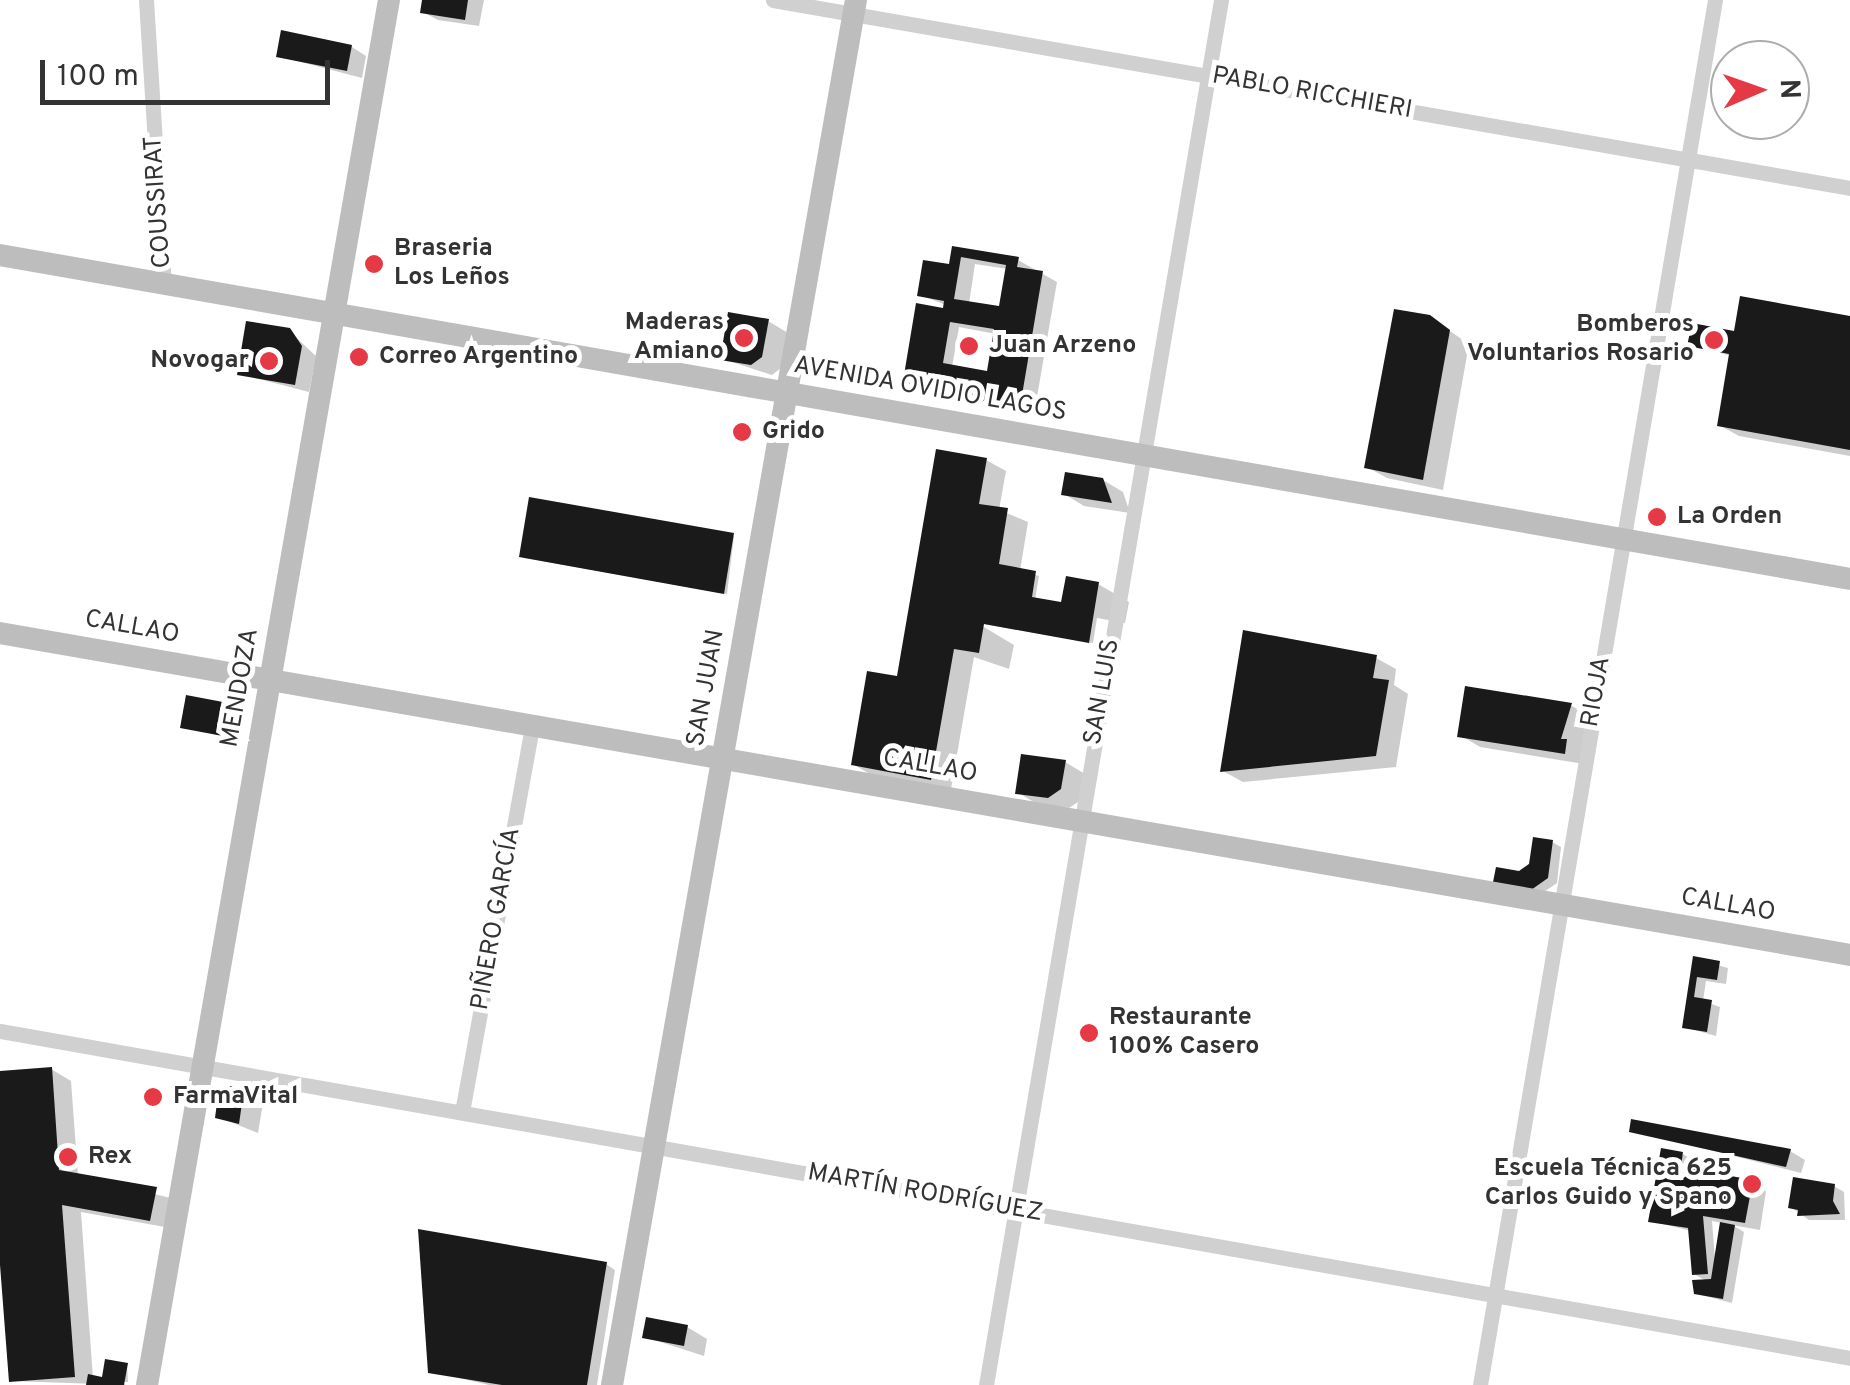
<!DOCTYPE html>
<meta charset="utf-8">
<style>
body{margin:0}
#map{position:relative;width:1850px;height:1385px;overflow:hidden;background:#fff;font-family:Overpass,sans-serif}
div>[style]{position:absolute}
.shadow>*{inset:0;background:#0003}
.building>*{inset:0;background:#1a1a1a}
.minor>*{height:15px;margin:-7.5px;padding:0 7.5px;transform-origin:7.5px;border-radius:7.5px;background:#d0d0d0}
.secondary>*{height:22px;margin:-11px;padding:0 11px;transform-origin:11px;border-radius:11px;background:#bdbdbd}
.dots>*{width:28px;height:28px;translate:-50% -50%;box-sizing:border-box;border:5px solid #fff;border-radius:50%}
span{translate:-50% -50%;white-space:nowrap;text-align:center;line-height:1.15;-webkit-text-stroke:10px #fff;paint-order:stroke}
.street-label{font-size:25px;color:#333}
.poi-label{font-size:25px;color:#333;font-weight:700}
.left{translate:0 -50%;text-align:left}
.right{translate:-100% -50%;text-align:right}
.north{position:absolute;left:1710px;top:40px;width:100px;height:100px;box-sizing:border-box;background:#fff;border:2px solid #adadad;border-radius:50%;rotate:88deg;font-size:28px;font-weight:700;line-height:40px;text-align:center;color:#333}
.north::after{content:'';display:block;margin:auto;width:35px;height:45px;background:#e63946;clip-path:polygon(50% 0,100% 100%,50% 72%,0 100%)}
.scale{position:absolute;left:40px;top:60px;width:290px;height:45px;box-sizing:border-box;border:5px solid #333;border-top:0;padding-left:12px;font-size:30px;line-height:35px;white-space:nowrap;color:#333;-webkit-text-stroke:8px #fff;paint-order:stroke}
</style>
<div id="map">
<div class="shadow">
<div style="clip-path:polygon(425px 0,484px 0,479px 26px,438px 20px,423px 12px)"></div>
<div style="clip-path:polygon(352px 47px,366px 56px,362px 78px,278px 56px)"></div>
<div style="clip-path:polygon(evenodd,954px 249px,1018px 260px,1057px 282px,1034px 414px,1000px 408px,973px 392px,980px 402px,904px 385px,945px 311px,946px 305px,920px 295px,951px 267px,954px 249px,975px 264px,1008px 269px,1001px 309px,969px 304px,975px 264px,954px 249px,959px 327px,996px 334px,989px 374px,952px 367px,959px 327px)"></div>
<div style="clip-path:polygon(1429px 317px,1469px 344px,1443px 490px,1387px 478px,1367px 467px)"></div>
<div style="clip-path:polygon(1850px 319px,1850px 456px,1739px 436px,1719px 425px,1732px 356px,1690px 345px)"></div>
<div style="clip-path:polygon(768px 321px,788px 333px,781px 368px,772px 375px,723px 359px)"></div>
<div style="clip-path:polygon(289px 331px,316px 356px,309px 392px,240px 374px)"></div>
<div style="clip-path:polygon(986px 460px,1006px 471px,999px 510px,1028px 522px,1020px 571px,1039px 576px,1035px 600px,1075px 607px,1098px 584px,1129px 602px,1125px 623px,1097px 618px,1093px 643px,977px 623px,1014px 645px,1009px 669px,974px 657px,951px 789px,873px 776px,853px 764px,899px 679px)"></div>
<div style="clip-path:polygon(1103px 480px,1123px 492px,1130px 513px,1084px 506px,1064px 494px)"></div>
<div style="clip-path:polygon(734px 536px,727px 594px,525px 558px)"></div>
<div style="clip-path:polygon(1376px 658px,1396px 669px,1394px 685px,1408px 694px,1396px 767px,1243px 782px,1223px 771px)"></div>
<div style="clip-path:polygon(1467px 689px,1572px 706px,1591px 717px,1584px 764px,1480px 747px,1460px 735px)"></div>
<div style="clip-path:polygon(222px 704px,240px 722px,237px 740px,182px 726px)"></div>
<div style="clip-path:polygon(1065px 762px,1085px 774px,1081px 800px,1069px 808px,1037px 804px,1017px 792px)"></div>
<div style="clip-path:polygon(1552px 842px,1561px 847px,1557px 883px,1541px 894px,1505px 886px)"></div>
<div style="clip-path:polygon(1695px 959px,1728px 968px,1726px 984px,1706px 981px,1703px 1001px,1720px 1007px,1716px 1036px,1684px 1027px)"></div>
<div style="clip-path:polygon(51px 1069px,71px 1081px,78px 1176px,171px 1198px,165px 1227px,81px 1212px,93px 1378px,113px 1382px,127px 1365px,128px 1382px,120px 1382px,126px 1385px,11px 1381px,0 1232px,0 1073px)"></div>
<div style="clip-path:polygon(243px 1092px,263px 1103px,258px 1133px,218px 1117px)"></div>
<div style="clip-path:polygon(1632px 1130px,1790px 1151px,1805px 1160px,1801px 1173px)"></div>
<div style="clip-path:polygon(evenodd,1683px 1154px,1692px 1160px,1690px 1172px,1766px 1191px,1760px 1230px,1732px 1225px,1744px 1232px,1732px 1303px,1701px 1295px,1708px 1282px,1694px 1274px,1691px 1231px,1651px 1221px,1683px 1154px,1712px 1221px,1722px 1223px,1715px 1259px,1712px 1221px)"></div>
<div style="clip-path:polygon(1834px 1186px,1844px 1192px,1845px 1220px,1809px 1220px,1791px 1207px)"></div>
<div style="clip-path:polygon(606px 1264px,615px 1270px,597px 1385px,489px 1385px,430px 1371px)"></div>
<div style="clip-path:polygon(687px 1327px,707px 1339px,704px 1356px,645px 1337px)"></div>
</div>
<div class="building">
<div style="clip-path:polygon(422px 0,468px 0,465px 20px,420px 13px)"></div>
<div style="clip-path:polygon(281px 30px,352px 45px,347px 71px,276px 57px)"></div>
<div style="clip-path:polygon(evenodd,952px 246px,1019px 257px,1017px 267px,1043px 271px,1020px 407px,902px 387px,916px 303px,943px 308px,944px 301px,917px 296px,923px 260px,949px 264px,952px 246px,961px 257px,1006px 265px,999px 306px,954px 299px,961px 257px,952px 246px,950px 322px,994px 329px,987px 371px,943px 363px,950px 322px)"></div>
<div style="clip-path:polygon(1740px 296px,1850px 316px,1850px 450px,1717px 426px,1729px 354px,1687px 346px,1692px 323px,1734px 331px)"></div>
<div style="clip-path:polygon(1394px 309px,1430px 315px,1450px 330px,1423px 480px,1364px 468px)"></div>
<div style="clip-path:polygon(728px 312px,769px 319px,762px 357px,751px 365px,720px 360px)"></div>
<div style="clip-path:polygon(246px 321px,290px 328px,302px 346px,295px 385px,237px 375px)"></div>
<div style="clip-path:polygon(936px 449px,987px 458px,979px 504px,1008px 508px,999px 564px,1036px 571px,1032px 597px,1061px 602px,1066px 576px,1099px 582px,1089px 643px,984px 624px,979px 653px,954px 649px,931px 780px,851px 765px,867px 671px,897px 676px)"></div>
<div style="clip-path:polygon(1065px 472px,1103px 478px,1112px 503px,1061px 495px)"></div>
<div style="clip-path:polygon(529px 497px,734px 533px,724px 594px,519px 557px)"></div>
<div style="clip-path:polygon(1243px 630px,1377px 655px,1373px 678px,1389px 680px,1376px 756px,1220px 772px)"></div>
<div style="clip-path:polygon(1465px 686px,1572px 703px,1561px 739px,1567px 739px,1565px 754px,1457px 737px)"></div>
<div style="clip-path:polygon(186px 695px,223px 702px,232px 715px,228px 737px,180px 728px)"></div>
<div style="clip-path:polygon(1021px 754px,1066px 760px,1061px 789px,1048px 798px,1015px 794px)"></div>
<div style="clip-path:polygon(1533px 837px,1553px 840px,1548px 878px,1531px 890px,1493px 882px,1496px 867px,1519px 871px,1529px 864px)"></div>
<div style="clip-path:polygon(1693px 956px,1720px 961px,1717px 980px,1697px 977px,1694px 997px,1712px 1000px,1707px 1032px,1682px 1028px)"></div>
<div style="clip-path:polygon(52px 1067px,59px 1170px,157px 1187px,150px 1221px,62px 1205px,75px 1377px,9px 1382px,0 1265px,0 1071px)"></div>
<div style="clip-path:polygon(230px 1086px,244px 1089px,239px 1124px,215px 1118px,218px 1095px)"></div>
<div style="clip-path:polygon(1631px 1119px,1791px 1149px,1786px 1167px,1629px 1132px)"></div>
<div style="clip-path:polygon(1661px 1148px,1683px 1152px,1681px 1167px,1753px 1180px,1745px 1223px,1703px 1216px,1708px 1274px,1692px 1275px,1688px 1228px,1648px 1222px)"></div>
<div style="clip-path:polygon(1793px 1177px,1835px 1184px,1833px 1201px,1840px 1214px,1797px 1216px,1798px 1210px,1788px 1208px)"></div>
<div style="clip-path:polygon(1720px 1222px,1735px 1225px,1723px 1299px,1694px 1294px,1692px 1280px,1711px 1279px)"></div>
<div style="clip-path:polygon(418px 1229px,607px 1262px,587px 1385px,502px 1385px,428px 1373px)"></div>
<div style="clip-path:polygon(646px 1317px,688px 1325px,684px 1346px,642px 1338px)"></div>
<div style="clip-path:polygon(105px 1359px,128px 1363px,124px 1385px,86px 1385px,88px 1374px,102px 1377px)"></div>
</div>
<div class="minor">
<div style="left:146px;top:0;width:284px;rotate:86.4deg"></div>
<div style="left:773px;top:0;width:1093px;rotate:9.9deg"></div>
<div style="left:0;top:1031px;width:1879px;rotate:10.02deg"></div>
<div style="left:462px;top:1112px;width:392px;rotate:-79.7deg"></div>
<div style="left:986px;top:1385px;width:1405px;rotate:-80.37deg"></div>
<div style="left:1480px;top:1385px;width:1405px;rotate:-80.37deg"></div>
</div>
<div class="secondary">
<div style="left:0;top:255px;width:1878px;rotate:9.93deg"></div>
<div style="left:0;top:633px;width:1878px;rotate:9.87deg"></div>
<div style="left:147px;top:1385px;width:1406px;rotate:-80.09deg"></div>
<div style="left:612px;top:1385px;width:1406px;rotate:-80.01deg"></div>
</div>
<div class="dots">
<div style="left:374px;top:264px;background:#e63946"></div>
<div style="left:744px;top:338px;background:#e63946"></div>
<div style="left:1714px;top:340px;background:#e63946"></div>
<div style="left:969px;top:346px;background:#e63946"></div>
<div style="left:359px;top:357px;background:#e63946"></div>
<div style="left:269px;top:361px;background:#e63946"></div>
<div style="left:742px;top:432px;background:#e63946"></div>
<div style="left:1657px;top:517px;background:#e63946"></div>
<div style="left:1089px;top:1033px;background:#e63946"></div>
<div style="left:153px;top:1097px;background:#e63946"></div>
<div style="left:68px;top:1157px;background:#e63946"></div>
<div style="left:1752px;top:1184px;background:#e63946"></div>
</div>
<div class="street-label">
<span style="left:1312px;top:94px;rotate:10deg">PABLO RICCHIERI</span>
<span style="left:159px;top:202px;rotate:-94deg">COUSSIRAT</span>
<span style="left:930px;top:390px;rotate:10deg">AVENIDA OVIDIO LAGOS</span>
<span style="left:132px;top:628px;rotate:10deg">CALLAO</span>
<span style="left:241px;top:688px;rotate:-80deg">MENDOZA</span>
<span style="left:707px;top:688px;rotate:-80deg">SAN JUAN</span>
<span style="left:1103px;top:692px;rotate:-80deg">SAN LUIS</span>
<span style="left:1597px;top:692px;rotate:-80deg">RIOJA</span>
<span style="left:930px;top:767px;rotate:10deg">CALLAO</span>
<span style="left:1728px;top:906px;rotate:10deg">CALLAO</span>
<span style="left:497px;top:919px;rotate:-80deg">PIÑERO GARCÍA</span>
<span style="left:925px;top:1194px;rotate:10deg">MARTÍN RODRÍGUEZ</span>
</div>
<div class="poi-label">
<span class="left" style="left:394px;top:264px">Braseria<br>Los Leños</span>
<span class="right" style="left:724px;top:338px">Maderas<br>Amiano</span>
<span class="right" style="left:1694px;top:340px">Bomberos<br>Voluntarios Rosario</span>
<span class="left" style="left:989px;top:346px">Juan Arzeno</span>
<span class="left" style="left:379px;top:357px">Correo Argentino</span>
<span class="right" style="left:249px;top:361px">Novogar</span>
<span class="left" style="left:762px;top:432px">Grido</span>
<span class="left" style="left:1677px;top:517px">La Orden</span>
<span class="left" style="left:1109px;top:1033px">Restaurante<br>100% Casero</span>
<span class="left" style="left:173px;top:1097px">FarmaVital</span>
<span class="left" style="left:88px;top:1157px">Rex</span>
<span class="right" style="left:1732px;top:1184px">Escuela Técnica 625<br>Carlos Guido y Spano</span>
</div>
<div class="north">N</div>
<div class="scale">100 m</div>
</div>
